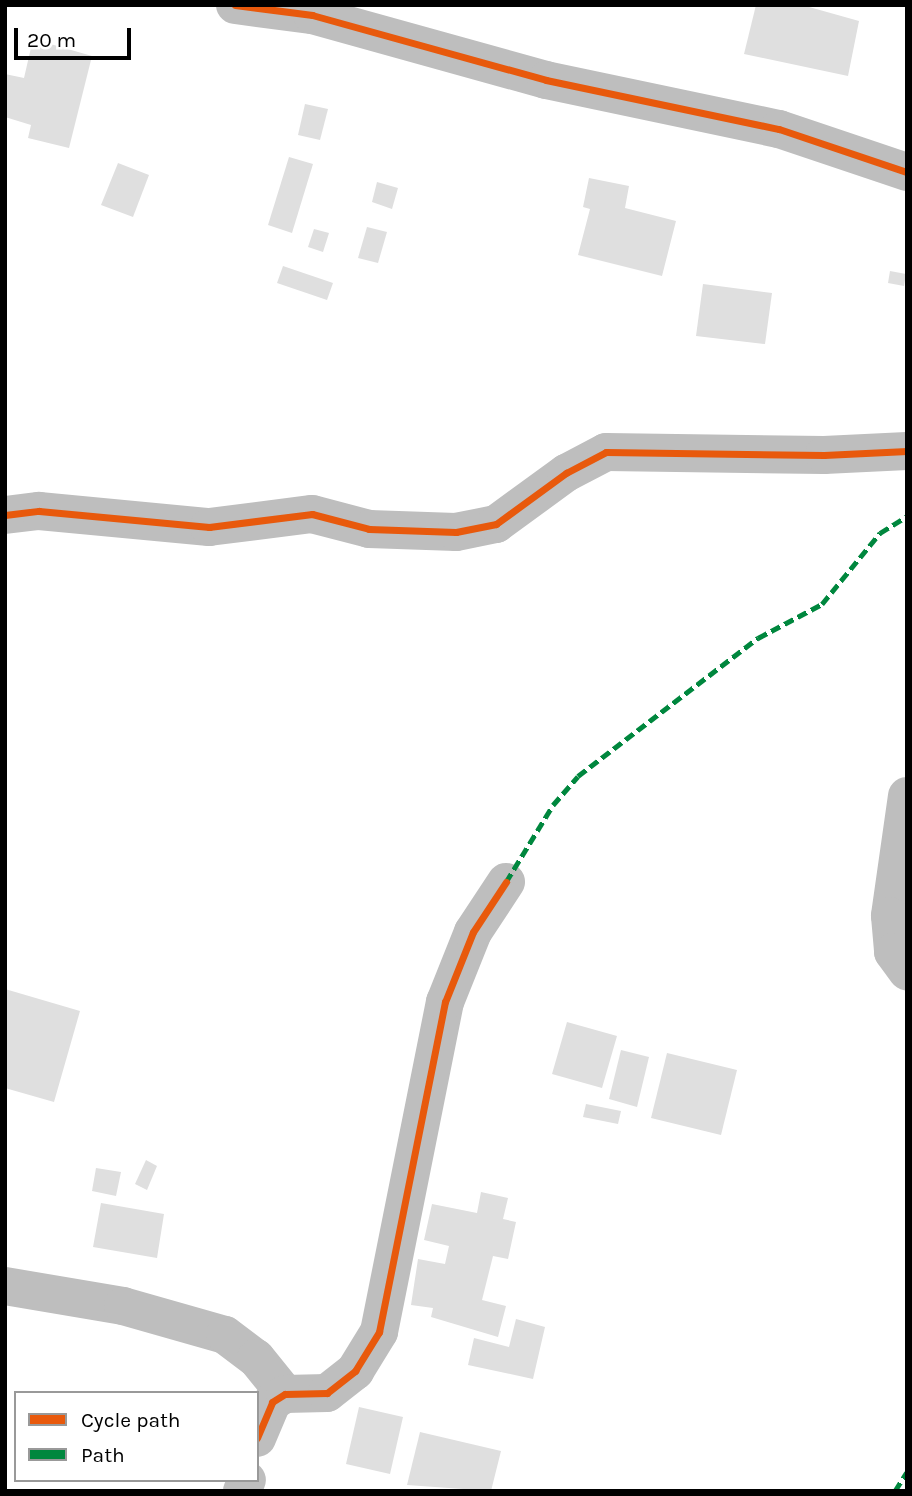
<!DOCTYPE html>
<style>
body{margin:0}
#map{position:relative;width:912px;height:1496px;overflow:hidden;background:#fff;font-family:Karla,sans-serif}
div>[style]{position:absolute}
.building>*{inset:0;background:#dfdfdf}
.minor>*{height:38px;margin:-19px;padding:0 19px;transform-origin:19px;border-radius:19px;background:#bebebe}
.quiet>*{height:5px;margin-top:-2.5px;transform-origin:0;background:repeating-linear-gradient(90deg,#00873e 0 10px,transparent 0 15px)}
.cycleway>*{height:7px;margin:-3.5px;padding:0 3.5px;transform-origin:3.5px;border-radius:3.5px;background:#e8590c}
span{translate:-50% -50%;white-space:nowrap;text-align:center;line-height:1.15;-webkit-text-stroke:5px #fff;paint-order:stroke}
.frame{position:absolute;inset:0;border:7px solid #000;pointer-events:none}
.legend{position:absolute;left:14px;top:1391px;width:245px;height:91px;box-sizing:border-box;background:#fff;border:2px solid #999;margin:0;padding:9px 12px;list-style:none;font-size:21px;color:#000}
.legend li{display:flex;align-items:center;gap:14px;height:35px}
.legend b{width:35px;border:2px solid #999}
.scale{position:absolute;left:14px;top:28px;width:117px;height:32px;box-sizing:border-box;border:4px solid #000;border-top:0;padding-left:9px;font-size:21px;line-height:24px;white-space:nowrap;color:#000;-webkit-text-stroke:5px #fff;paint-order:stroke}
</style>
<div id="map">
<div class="building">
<div style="clip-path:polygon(756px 5px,802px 5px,859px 21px,848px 76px,744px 54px)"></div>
<div style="clip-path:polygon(33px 39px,92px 56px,69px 148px,28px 138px,31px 125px,5px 117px,5px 74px,24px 78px)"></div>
<div style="clip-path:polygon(305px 104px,328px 109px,320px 140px,298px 135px)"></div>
<div style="clip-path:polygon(289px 157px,313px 164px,292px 233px,268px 225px)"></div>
<div style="clip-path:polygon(118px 163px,149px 175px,133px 217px,101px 205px)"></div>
<div style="clip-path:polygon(589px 178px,629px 186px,625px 208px,676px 221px,662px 276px,578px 255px,590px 209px,583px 207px)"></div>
<div style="clip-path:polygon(377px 182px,398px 188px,392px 209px,372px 202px)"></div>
<div style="clip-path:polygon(367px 227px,387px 232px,378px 263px,358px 258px)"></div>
<div style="clip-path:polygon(314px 229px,329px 233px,323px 252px,308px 247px)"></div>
<div style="clip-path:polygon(283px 266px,333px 283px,327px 300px,277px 283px)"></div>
<div style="clip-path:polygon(890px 271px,906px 274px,904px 286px,888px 283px)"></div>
<div style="clip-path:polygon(703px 284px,772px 293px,765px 344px,696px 336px)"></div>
<div style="clip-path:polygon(5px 989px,80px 1011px,54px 1102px,5px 1088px)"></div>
<div style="clip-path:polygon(567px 1022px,617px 1036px,602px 1088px,552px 1074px)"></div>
<div style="clip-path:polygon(621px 1050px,649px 1057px,637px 1107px,609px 1099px)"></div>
<div style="clip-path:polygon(667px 1053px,737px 1070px,721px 1135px,651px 1118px)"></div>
<div style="clip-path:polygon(586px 1104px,621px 1111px,618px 1124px,583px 1117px)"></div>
<div style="clip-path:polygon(146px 1160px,157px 1166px,147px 1190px,135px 1184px)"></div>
<div style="clip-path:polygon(96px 1168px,121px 1172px,116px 1196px,92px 1191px)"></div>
<div style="clip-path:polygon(481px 1192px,508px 1198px,503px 1219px,516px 1222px,508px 1259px,493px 1256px,482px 1300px,506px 1306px,498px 1337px,431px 1317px,433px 1308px,411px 1305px,418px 1259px,445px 1264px,449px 1246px,424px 1240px,432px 1204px,477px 1213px)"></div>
<div style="clip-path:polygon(101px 1203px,164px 1214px,157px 1258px,93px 1247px)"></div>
<div style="clip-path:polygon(516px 1319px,545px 1327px,533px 1379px,468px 1365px,474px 1338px,509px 1347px)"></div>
<div style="clip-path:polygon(359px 1407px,403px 1417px,390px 1474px,346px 1464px)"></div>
<div style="clip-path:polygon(420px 1432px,501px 1451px,491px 1491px,407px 1485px)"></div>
</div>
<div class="minor">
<div style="left:235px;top:5px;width:78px;rotate:7.4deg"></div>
<div style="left:312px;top:15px;width:243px;rotate:15.5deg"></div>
<div style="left:546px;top:80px;width:238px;rotate:11.9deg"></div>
<div style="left:779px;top:129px;width:135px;rotate:18.6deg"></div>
<div style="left:5px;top:515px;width:34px;rotate:-7deg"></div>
<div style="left:39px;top:511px;width:171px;rotate:5.4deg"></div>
<div style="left:209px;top:527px;width:104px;rotate:-7.2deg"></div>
<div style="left:312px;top:514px;width:59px;rotate:14.7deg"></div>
<div style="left:369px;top:529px;width:87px;rotate:2deg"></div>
<div style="left:456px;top:532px;width:41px;rotate:-11.3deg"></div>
<div style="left:496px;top:524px;width:87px;rotate:-36.1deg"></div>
<div style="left:566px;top:473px;width:45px;rotate:-27.7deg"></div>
<div style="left:606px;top:452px;width:218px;rotate:0.8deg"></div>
<div style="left:824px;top:455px;width:83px;rotate:-2.8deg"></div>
<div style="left:907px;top:796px;width:121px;rotate:98.1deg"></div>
<div style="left:890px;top:916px;width:36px;rotate:85deg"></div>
<div style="left:893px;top:952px;width:24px;rotate:54deg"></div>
<div style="left:5px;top:1286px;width:120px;rotate:9.6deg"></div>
<div style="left:123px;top:1306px;width:106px;rotate:15.9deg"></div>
<div style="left:225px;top:1335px;width:39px;rotate:37deg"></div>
<div style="left:256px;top:1358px;width:46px;rotate:51.1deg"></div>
<div style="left:257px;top:1438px;width:39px;rotate:-67deg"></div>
<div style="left:272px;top:1402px;width:15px;rotate:-32deg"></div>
<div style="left:285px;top:1394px;width:42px;rotate:-1.4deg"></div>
<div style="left:327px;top:1393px;width:36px;rotate:-38deg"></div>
<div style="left:355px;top:1371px;width:46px;rotate:-58.4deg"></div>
<div style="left:379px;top:1332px;width:337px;rotate:-78.7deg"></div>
<div style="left:445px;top:1002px;width:75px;rotate:-68.2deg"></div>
<div style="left:473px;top:932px;width:60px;rotate:-56.6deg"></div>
<div style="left:242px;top:1491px;width:12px;rotate:-66deg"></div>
</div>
<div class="quiet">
<div style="left:506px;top:882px;width:90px;rotate:-58.6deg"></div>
<div style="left:553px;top:805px;width:38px;rotate:-49deg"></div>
<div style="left:578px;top:776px;width:227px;rotate:-37.5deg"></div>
<div style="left:758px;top:638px;width:72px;rotate:-28deg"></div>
<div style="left:822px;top:604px;width:92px;rotate:-50.8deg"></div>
<div style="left:880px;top:533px;width:32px;rotate:-32deg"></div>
<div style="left:895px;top:1491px;width:22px;rotate:-58deg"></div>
</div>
<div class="cycleway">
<div style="left:235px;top:5px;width:78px;rotate:7.4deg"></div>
<div style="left:312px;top:15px;width:243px;rotate:15.5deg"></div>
<div style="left:546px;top:80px;width:238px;rotate:11.9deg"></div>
<div style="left:779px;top:129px;width:135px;rotate:18.6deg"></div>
<div style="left:5px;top:515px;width:34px;rotate:-7deg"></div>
<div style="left:39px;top:511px;width:171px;rotate:5.4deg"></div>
<div style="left:209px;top:527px;width:104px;rotate:-7.2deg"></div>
<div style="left:312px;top:514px;width:59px;rotate:14.7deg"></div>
<div style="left:369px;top:529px;width:87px;rotate:2deg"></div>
<div style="left:456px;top:532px;width:41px;rotate:-11.3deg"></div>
<div style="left:496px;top:524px;width:87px;rotate:-36.1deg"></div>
<div style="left:566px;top:473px;width:45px;rotate:-27.7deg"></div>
<div style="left:606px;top:452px;width:218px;rotate:0.8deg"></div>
<div style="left:824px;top:455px;width:83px;rotate:-2.8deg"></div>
<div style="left:257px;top:1438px;width:39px;rotate:-67deg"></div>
<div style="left:272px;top:1402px;width:15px;rotate:-32deg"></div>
<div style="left:285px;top:1394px;width:42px;rotate:-1.4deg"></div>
<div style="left:327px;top:1393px;width:36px;rotate:-38deg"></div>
<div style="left:355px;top:1371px;width:46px;rotate:-58.4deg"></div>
<div style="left:379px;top:1332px;width:337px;rotate:-78.7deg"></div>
<div style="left:445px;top:1002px;width:75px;rotate:-68.2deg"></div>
<div style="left:473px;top:932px;width:60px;rotate:-56.6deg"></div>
</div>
<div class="frame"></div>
<ul class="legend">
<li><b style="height:9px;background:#e8590c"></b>Cycle path</li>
<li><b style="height:9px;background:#00873e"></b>Path</li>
</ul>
<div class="scale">20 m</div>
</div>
